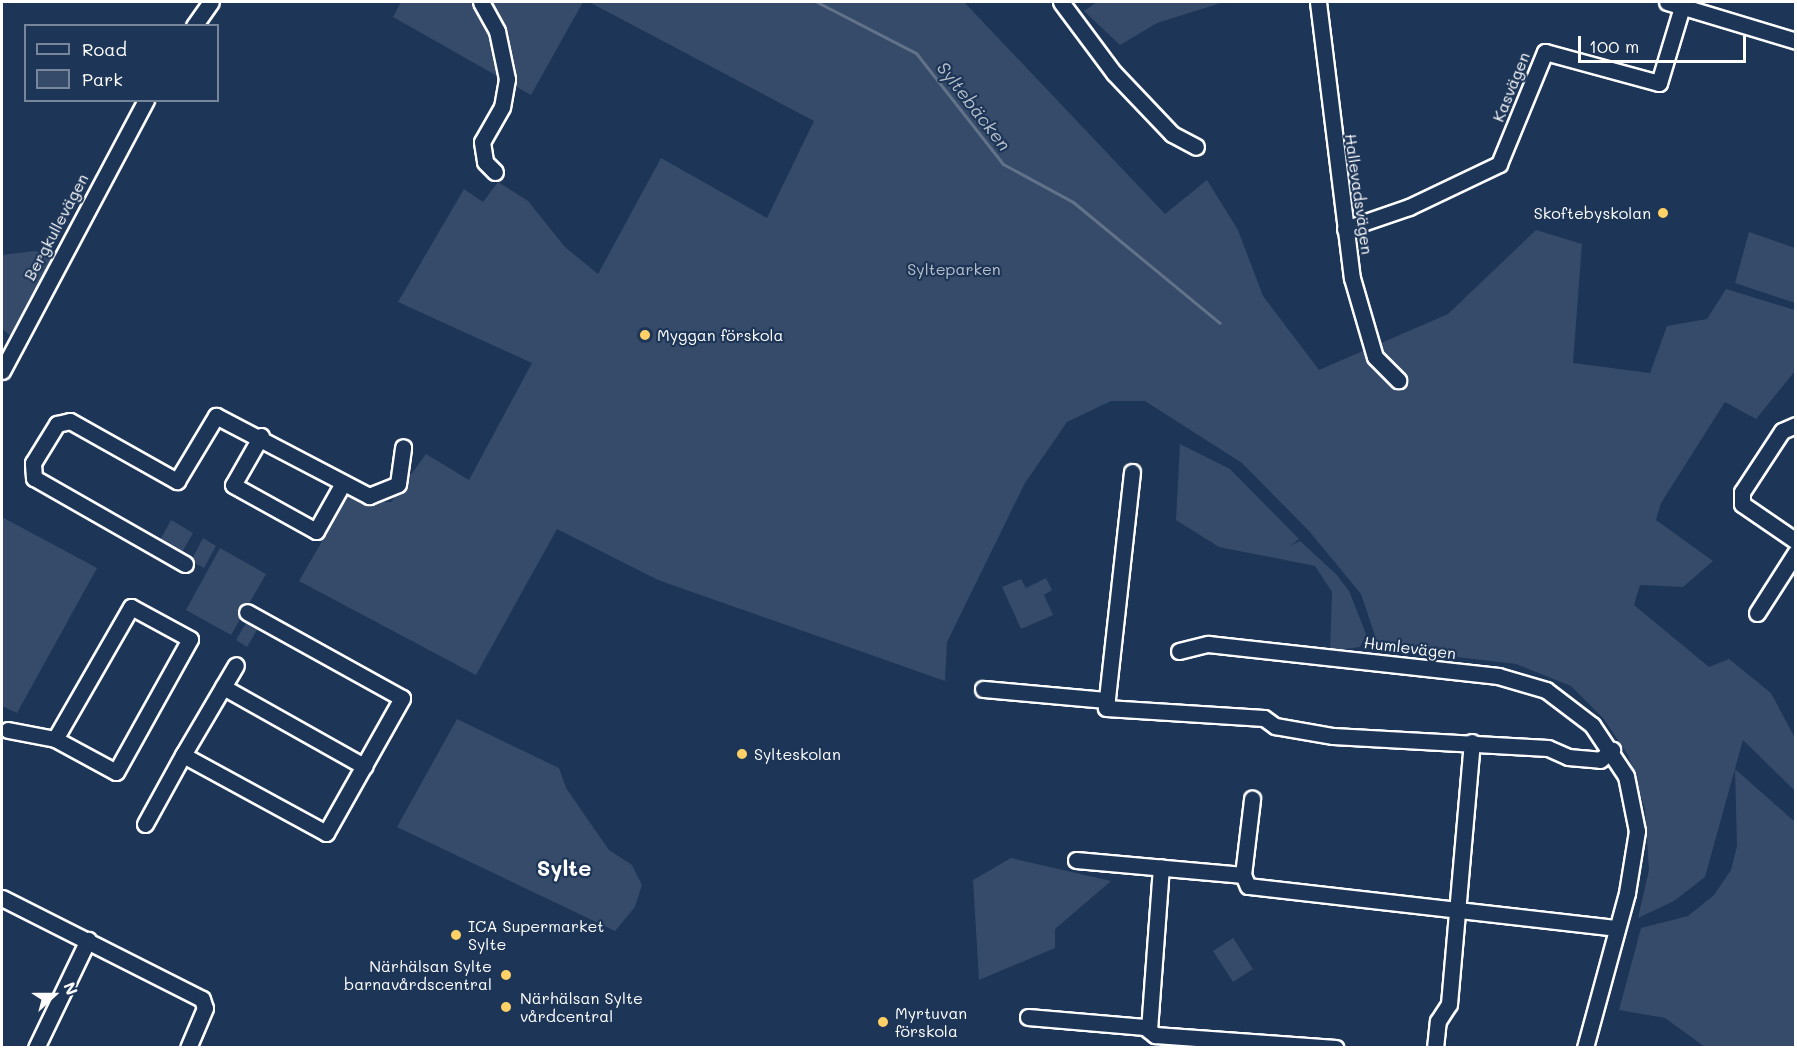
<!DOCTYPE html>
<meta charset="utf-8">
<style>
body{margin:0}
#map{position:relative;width:1797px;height:1049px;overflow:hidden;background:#1d3557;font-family:Mali,sans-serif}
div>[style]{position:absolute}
.green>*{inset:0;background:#364b69}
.stream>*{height:3px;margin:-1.5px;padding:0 1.5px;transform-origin:1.5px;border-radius:1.5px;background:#617289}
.roads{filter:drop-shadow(2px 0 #fff) drop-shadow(-2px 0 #fff) drop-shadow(0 2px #fff) drop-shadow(0 -2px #fff)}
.minor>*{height:15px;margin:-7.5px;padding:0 7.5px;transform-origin:7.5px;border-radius:7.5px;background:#1d3557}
.dots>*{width:16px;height:16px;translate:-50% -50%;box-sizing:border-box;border:3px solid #1d3557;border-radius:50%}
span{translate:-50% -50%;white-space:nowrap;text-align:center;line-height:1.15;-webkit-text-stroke:4.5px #1d3557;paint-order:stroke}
.street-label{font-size:16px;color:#fff}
.poi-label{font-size:16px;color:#fff}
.right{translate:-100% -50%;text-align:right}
.left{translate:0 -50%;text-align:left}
.park-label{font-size:16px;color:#b9c0ca}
.water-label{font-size:18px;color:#b8c0ca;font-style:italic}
.district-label{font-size:22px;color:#fff;font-weight:700}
.frame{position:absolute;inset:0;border:3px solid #fff;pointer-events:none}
.legend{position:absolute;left:24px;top:24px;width:195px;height:78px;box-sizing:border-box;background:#1d3557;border:2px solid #77869a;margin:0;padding:8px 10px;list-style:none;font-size:18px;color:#fff}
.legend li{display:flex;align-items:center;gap:12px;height:30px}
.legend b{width:30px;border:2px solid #77869a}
.north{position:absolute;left:24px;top:965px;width:60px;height:60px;-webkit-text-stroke:4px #1d3557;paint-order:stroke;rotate:69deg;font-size:16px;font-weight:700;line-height:24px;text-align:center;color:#fff}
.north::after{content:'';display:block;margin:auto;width:21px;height:27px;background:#fff;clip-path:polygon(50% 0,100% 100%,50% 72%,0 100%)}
.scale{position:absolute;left:1578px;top:36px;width:168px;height:27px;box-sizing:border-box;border:3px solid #fff;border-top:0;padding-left:8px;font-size:18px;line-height:21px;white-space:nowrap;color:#fff;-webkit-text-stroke:4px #1d3557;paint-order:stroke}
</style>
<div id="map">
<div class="green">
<div style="clip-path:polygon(401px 2px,583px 2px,531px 95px,393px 17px)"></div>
<div style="clip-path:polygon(589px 2px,964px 2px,1165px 214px,1207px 180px,1238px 230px,1263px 296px,1319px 370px,1448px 314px,1536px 230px,1582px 244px,1573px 363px,1650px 373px,1667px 326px,1707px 319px,1726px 289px,1795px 310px,1795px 371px,1756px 419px,1725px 402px,1661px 503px,1656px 520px,1713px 561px,1683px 587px,1640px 585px,1634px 605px,1709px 667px,1729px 659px,1771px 693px,1795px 738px,1795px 791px,1743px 740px,1705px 877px,1674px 901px,1638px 918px,1649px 870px,1645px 809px,1628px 755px,1603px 718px,1571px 686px,1516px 664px,1379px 648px,1361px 594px,1309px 531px,1242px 463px,1145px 401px,1111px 401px,1067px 422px,1025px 483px,947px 642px,945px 681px,658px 580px,557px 529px,476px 675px,299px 581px,351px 491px,372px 502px,391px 502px,426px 454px,469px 480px,532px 363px,398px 302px,464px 189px,483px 202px,498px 182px,528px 201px,565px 247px,598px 274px,661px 158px,767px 218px,814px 121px)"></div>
<div style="clip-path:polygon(1097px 2px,1224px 2px,1157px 23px,1120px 45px,1084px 11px)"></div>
<div style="clip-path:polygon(1749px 232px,1795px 248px,1795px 303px,1735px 283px)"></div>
<div style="clip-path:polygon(35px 251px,53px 257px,15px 339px,2px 329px,2px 255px)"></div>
<div style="clip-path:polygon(1180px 444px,1230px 469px,1299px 539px,1290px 546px,1300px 541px,1336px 574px,1349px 591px,1366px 634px,1360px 647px,1330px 651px,1332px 592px,1315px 566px,1219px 547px,1176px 520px)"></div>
<div style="clip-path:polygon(2px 517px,97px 568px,17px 713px,2px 706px)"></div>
<div style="clip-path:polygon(171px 520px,193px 533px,181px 554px,159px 542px)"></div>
<div style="clip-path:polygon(203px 538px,216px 546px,204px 568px,191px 561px)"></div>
<div style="clip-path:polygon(220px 548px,266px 574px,231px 635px,186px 610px)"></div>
<div style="clip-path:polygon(1046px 578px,1052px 590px,1044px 595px,1053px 615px,1021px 629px,1002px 587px,1021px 579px,1026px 588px)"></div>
<div style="clip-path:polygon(249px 618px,260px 625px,247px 647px,236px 640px)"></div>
<div style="clip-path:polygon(457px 719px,559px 768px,566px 788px,609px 850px,632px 865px,642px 885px,635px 907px,615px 931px,397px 827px)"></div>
<div style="clip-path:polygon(1735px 769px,1795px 822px,1795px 1047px,1705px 1047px,1665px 1018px,1619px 1010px,1641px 928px,1688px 916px,1714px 895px,1731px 870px,1737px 846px)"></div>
<div style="clip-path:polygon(1011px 858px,1111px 881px,1055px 929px,1055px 948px,979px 980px,973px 880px)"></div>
<div style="clip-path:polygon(1233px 938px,1253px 969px,1233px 982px,1213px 951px)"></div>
</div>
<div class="stream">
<div style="left:817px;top:2px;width:111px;rotate:27.3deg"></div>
<div style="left:916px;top:53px;width:141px;rotate:51.9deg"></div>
<div style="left:1003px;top:164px;width:80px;rotate:28.5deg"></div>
<div style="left:1073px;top:202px;width:190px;rotate:39.5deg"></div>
</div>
<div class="roads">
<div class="minor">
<div style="left:481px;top:2px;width:33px;rotate:61deg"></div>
<div style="left:497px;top:31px;width:49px;rotate:78.2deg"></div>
<div style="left:507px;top:79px;width:28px;rotate:100deg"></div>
<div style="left:502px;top:107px;width:40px;rotate:119.7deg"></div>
<div style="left:482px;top:142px;width:20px;rotate:81deg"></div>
<div style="left:485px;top:162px;width:14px;rotate:45deg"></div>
<div style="left:1061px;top:2px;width:89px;rotate:53.3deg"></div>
<div style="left:1114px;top:73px;width:84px;rotate:46.4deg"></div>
<div style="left:1172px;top:134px;width:27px;rotate:28deg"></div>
<div style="left:1318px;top:2px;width:278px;rotate:83deg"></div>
<div style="left:1352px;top:278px;width:82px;rotate:73.8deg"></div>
<div style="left:1375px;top:357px;width:33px;rotate:45deg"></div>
<div style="left:1667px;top:2px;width:135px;rotate:16.8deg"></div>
<div style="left:194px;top:26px;width:29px;rotate:-55deg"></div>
<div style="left:1345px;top:229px;width:68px;rotate:-19deg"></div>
<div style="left:1409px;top:207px;width:100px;rotate:-25.5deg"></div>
<div style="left:1499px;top:164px;width:121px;rotate:-67.7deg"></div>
<div style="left:1545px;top:52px;width:118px;rotate:15.2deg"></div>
<div style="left:1659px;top:83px;width:79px;rotate:-73.2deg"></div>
<div style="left:2px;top:371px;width:307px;rotate:-62deg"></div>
<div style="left:1796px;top:425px;width:15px;rotate:157deg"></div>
<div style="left:1782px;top:431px;width:73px;rotate:123.3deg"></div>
<div style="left:1742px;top:492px;width:12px;rotate:90deg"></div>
<div style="left:1742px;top:504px;width:65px;rotate:34.4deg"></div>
<div style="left:261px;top:436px;width:56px;rotate:119.7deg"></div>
<div style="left:233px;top:485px;width:95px;rotate:29deg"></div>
<div style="left:316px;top:531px;width:55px;rotate:-60.6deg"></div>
<div style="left:1132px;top:472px;width:237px;rotate:96.3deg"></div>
<div style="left:1106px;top:708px;width:158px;rotate:3.6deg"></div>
<div style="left:1264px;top:718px;width:14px;rotate:36deg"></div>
<div style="left:1275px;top:726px;width:59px;rotate:9.8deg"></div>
<div style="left:1333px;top:736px;width:215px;rotate:3.2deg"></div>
<div style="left:1548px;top:748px;width:22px;rotate:24deg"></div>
<div style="left:1568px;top:757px;width:32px;rotate:5deg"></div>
<div style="left:1600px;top:760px;width:16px;rotate:-40deg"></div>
<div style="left:185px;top:564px;width:174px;rotate:-150.3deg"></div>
<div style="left:34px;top:478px;width:15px;rotate:-94deg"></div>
<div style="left:33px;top:463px;width:46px;rotate:-58.4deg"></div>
<div style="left:57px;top:424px;width:13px;rotate:-13deg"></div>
<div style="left:70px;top:421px;width:123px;rotate:29.3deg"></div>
<div style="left:177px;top:481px;width:76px;rotate:-59deg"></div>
<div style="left:216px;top:416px;width:173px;rotate:27.6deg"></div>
<div style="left:369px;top:496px;width:31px;rotate:-22deg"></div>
<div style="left:398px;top:484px;width:37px;rotate:-82deg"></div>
<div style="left:1757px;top:613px;width:72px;rotate:-57.4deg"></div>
<div style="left:1179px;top:651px;width:30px;rotate:-14deg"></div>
<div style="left:1208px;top:644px;width:292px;rotate:6.3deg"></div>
<div style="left:1498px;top:676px;width:50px;rotate:16.3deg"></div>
<div style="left:1546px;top:690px;width:58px;rotate:37.3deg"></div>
<div style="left:1592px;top:725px;width:61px;rotate:56.3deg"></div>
<div style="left:1626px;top:776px;width:56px;rotate:78.7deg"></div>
<div style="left:1637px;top:831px;width:63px;rotate:99.2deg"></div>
<div style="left:1627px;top:893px;width:161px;rotate:105.2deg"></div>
<div style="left:223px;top:687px;width:162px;rotate:29.3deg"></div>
<div style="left:983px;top:689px;width:124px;rotate:5.1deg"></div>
<div style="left:8px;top:730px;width:48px;rotate:10.8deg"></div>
<div style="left:55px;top:739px;width:69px;rotate:28.4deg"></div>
<div style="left:116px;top:772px;width:152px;rotate:-60.9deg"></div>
<div style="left:190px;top:639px;width:67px;rotate:-151.5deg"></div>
<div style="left:131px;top:607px;width:152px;rotate:119.9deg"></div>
<div style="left:183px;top:755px;width:104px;rotate:-59.5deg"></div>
<div style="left:145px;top:824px;width:79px;rotate:-61.2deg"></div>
<div style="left:183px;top:755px;width:163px;rotate:28.6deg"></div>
<div style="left:326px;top:833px;width:155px;rotate:-60.6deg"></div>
<div style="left:402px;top:698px;width:177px;rotate:-151deg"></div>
<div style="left:1076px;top:860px;width:168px;rotate:5.1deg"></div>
<div style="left:1243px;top:875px;width:12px;rotate:66deg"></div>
<div style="left:1248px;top:886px;width:371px;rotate:6.5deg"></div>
<div style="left:1243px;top:875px;width:77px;rotate:-83.2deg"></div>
<div style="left:2px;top:898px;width:224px;rotate:26.8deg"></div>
<div style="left:202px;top:999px;width:9px;rotate:72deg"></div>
<div style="left:205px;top:1008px;width:43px;rotate:113deg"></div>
<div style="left:1028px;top:1017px;width:117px;rotate:4.9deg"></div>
<div style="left:1145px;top:1027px;width:13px;rotate:39deg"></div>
<div style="left:1155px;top:1035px;width:181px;rotate:4.1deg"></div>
<div style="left:1149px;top:1030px;width:163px;rotate:-85.8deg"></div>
<div style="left:36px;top:1048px;width:120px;rotate:-64.3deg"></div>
<div style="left:1435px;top:1048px;width:27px;rotate:-84deg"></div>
<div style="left:1438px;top:1021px;width:20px;rotate:-57deg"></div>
<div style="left:1449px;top:1004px;width:263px;rotate:-85deg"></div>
</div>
</div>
<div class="dots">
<div style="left:1663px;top:213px;background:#ffd166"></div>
<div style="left:645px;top:335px;background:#ffd166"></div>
<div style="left:742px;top:754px;background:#ffd166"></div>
<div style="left:456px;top:935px;background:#ffd166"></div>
<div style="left:506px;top:975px;background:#ffd166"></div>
<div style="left:506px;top:1007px;background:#ffd166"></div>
<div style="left:883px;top:1022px;background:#ffd166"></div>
</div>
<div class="street-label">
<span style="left:1511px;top:87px;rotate:-68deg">Kasvägen</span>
<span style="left:1359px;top:194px;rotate:82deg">Hallevadsvägen</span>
<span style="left:56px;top:227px;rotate:-62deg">Bergkullevägen</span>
<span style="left:1410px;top:648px;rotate:7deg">Humlevägen</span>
</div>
<div class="poi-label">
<span class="right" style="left:1651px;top:213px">Skoftebyskolan</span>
<span class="left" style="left:657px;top:335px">Myggan förskola</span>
<span class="left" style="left:754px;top:754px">Sylteskolan</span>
<span class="left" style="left:468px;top:935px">ICA Supermarket<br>Sylte</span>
<span class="right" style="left:492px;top:975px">Närhälsan Sylte<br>barnavårdscentral</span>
<span class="left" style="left:520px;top:1007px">Närhälsan Sylte<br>vårdcentral</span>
<span class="left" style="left:895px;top:1022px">Myrtuvan<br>förskola</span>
</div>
<div class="park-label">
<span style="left:954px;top:269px">Sylteparken</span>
</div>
<div class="water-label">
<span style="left:974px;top:106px;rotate:52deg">Syltebäcken</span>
</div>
<div class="district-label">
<span style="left:564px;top:868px">Sylte</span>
</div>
<div class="frame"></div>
<ul class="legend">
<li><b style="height:8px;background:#1d3557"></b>Road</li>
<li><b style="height:16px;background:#364b69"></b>Park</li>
</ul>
<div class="north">N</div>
<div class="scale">100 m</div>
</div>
